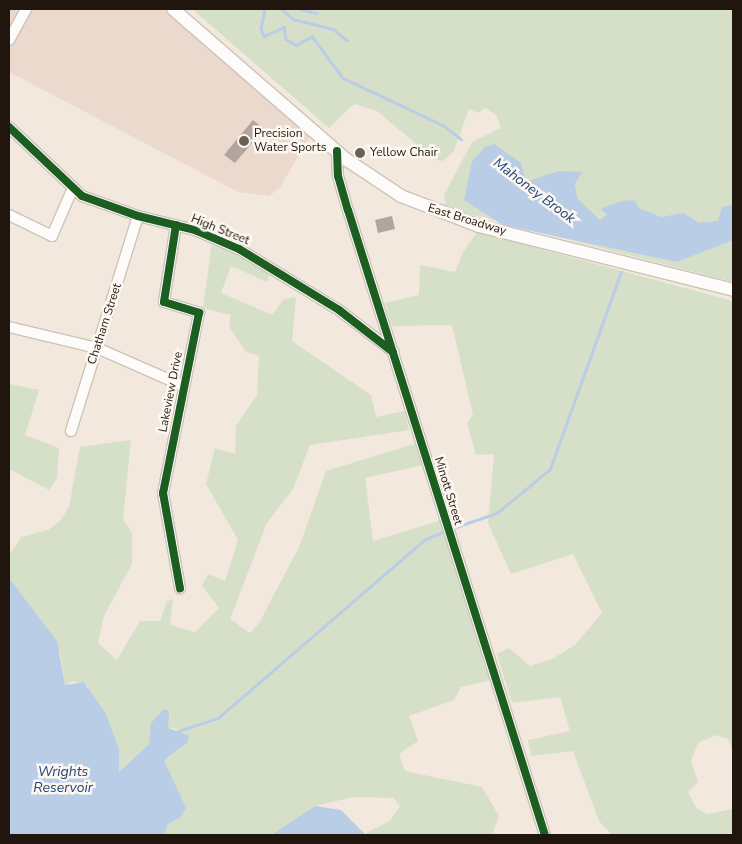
<!DOCTYPE html>
<style>
body{margin:0}
#map{position:relative;width:742px;height:844px;overflow:hidden;background:#f3e8dd;font-family:"Nunito Sans",sans-serif}
div>[style]{position:absolute}
.industrial>*{inset:0;background:#ecd9ce}
.green>*{inset:0;background:#d6e0c8}
.water>*{inset:0;background:#bacde6}
.stream>*{height:2.5px;margin:-1.25px;padding:0 1.25px;transform-origin:1.25px;border-radius:1.25px;background:#bacde6}
.building>*{inset:0;background:#b3a49e}
.roads{filter:drop-shadow(1px 0 #cdc3b9) drop-shadow(-1px 0 #cdc3b9) drop-shadow(0 1px #cdc3b9) drop-shadow(0 -1px #cdc3b9)}
.minor>*{height:10px;margin:-5px;padding:0 5px;transform-origin:5px;border-radius:5px;background:#fdfcfa}
.major>*{height:12px;margin:-6px;padding:0 6px;transform-origin:6px;border-radius:6px;background:#fdfcfa}
.cycleway>*{height:8px;margin:-4px;padding:0 4px;transform-origin:4px;border-radius:4px;background:#1b5e20}
.dots>*{width:14px;height:14px;translate:-50% -50%;box-sizing:border-box;border:2px solid #fdf7f2;border-radius:50%}
span{translate:-50% -50%;white-space:nowrap;text-align:center;line-height:1.15;-webkit-text-stroke:5px #fdf7f2;paint-order:stroke}
.poi-label{font-size:12px;color:#20160d}
.left{translate:0 -50%;text-align:left}
.street-label{font-size:12px;color:#20160d}
.water-label{font-size:14px;color:#20477a;font-style:italic}
.frame{position:absolute;inset:0;border:10px solid #20160d;pointer-events:none}
</style>
<div id="map">
<div class="industrial">
<div style="clip-path:polygon(9px 9px,173px 9px,313px 131px,279px 189px,269px 196px,238px 192px,9px 72px)"></div>
</div>
<div class="green">
<div style="clip-path:polygon(192px 9px,733px 9px,733px 282px,446px 208px,444px 195px,472px 142px,501px 128px,496px 115px,485px 108px,478px 113px,469px 109px,454px 151px,443px 161px,434px 159px,377px 111px,354px 104px,329px 128px)"></div>
<div style="clip-path:polygon(477px 232px,733px 301px,733px 751px,728px 739px,717px 735px,698px 743px,691px 761px,698px 782px,688px 792px,697px 809px,708px 814px,733px 809px,733px 835px,612px 835px,599px 821px,573px 751px,531px 756px,528px 740px,570px 731px,560px 697px,512px 703px,497px 654px,509px 648px,530px 666px,552px 659px,575px 645px,602px 613px,573px 554px,511px 574px,488px 523px,494px 454px,476px 455px,467px 423px,473px 415px,452px 325px,392px 326px,385px 303px,419px 295px,420px 265px,455px 272px,463px 252px)"></div>
<div style="clip-path:polygon(212px 241px,270px 273px,267px 282px,231px 266px,221px 293px,272px 315px,284px 299px,296px 297px,292px 341px,371px 395px,376px 417px,405px 411px,409px 430px,310px 445px,293px 489px,267px 523px,230px 619px,250px 633px,259px 623px,299px 547px,326px 471px,417px 443px,424px 465px,365px 478px,373px 541px,442px 520px,492px 680px,461px 687px,454px 700px,409px 716px,418px 741px,399px 754px,405px 771px,482px 787px,499px 816px,492px 835px,362px 835px,390px 821px,400px 806px,394px 798px,353px 797px,315px 806px,271px 835px,164px 835px,168px 824px,180px 818px,185px 808px,164px 760px,178px 729px,168px 728px,167px 720px,152px 729px,149px 744px,119px 772px,119px 749px,106px 714px,95px 703px,88px 686px,74px 681px,65px 685px,60px 652px,9px 578px,9px 556px,21px 537px,48px 530px,60px 521px,69px 507px,80px 447px,131px 440px,123px 519px,132px 533px,132px 564px,104px 616px,98px 643px,117px 660px,140px 621px,160px 621px,167px 601px,173px 600px,170px 625px,195px 632px,219px 608px,202px 586px,208px 574px,225px 581px,238px 540px,206px 484px,215px 448px,235px 454px,236px 426px,257px 395px,259px 356px,246px 352px,229px 327px,231px 315px,203px 308px)"></div>
<div style="clip-path:polygon(9px 384px,39px 390px,25px 435px,59px 448px,57px 478px,49px 490px,9px 469px)"></div>
</div>
<div class="water">
<div style="clip-path:polygon(494px 144px,521px 163px,526px 182px,558px 171px,582px 172px,575px 184px,577px 198px,600px 220px,607px 214px,600px 209px,621px 201px,634px 200px,639px 208px,661px 217px,684px 213px,699px 223px,718px 221px,722px 207px,733px 204px,733px 240px,677px 262px,503px 225px,464px 200px,472px 161px,485px 147px)"></div>
<div style="clip-path:polygon(9px 578px,57px 641px,65px 685px,84px 682px,106px 714px,119px 749px,119px 772px,149px 744px,151px 723px,162px 711px,167px 709px,169px 714px,168px 728px,188px 735px,188px 742px,164px 760px,186px 808px,180px 818px,168px 824px,164px 835px,9px 835px)"></div>
<div style="clip-path:polygon(315px 806px,341px 810px,365px 834px,271px 835px)"></div>
</div>
<div class="stream">
<div style="left:265px;top:9px;width:20px;rotate:101deg"></div>
<div style="left:261px;top:29px;width:8px;rotate:67deg"></div>
<div style="left:264px;top:36px;width:22px;rotate:-24deg"></div>
<div style="left:284px;top:27px;width:12px;rotate:81deg"></div>
<div style="left:286px;top:39px;width:12px;rotate:31deg"></div>
<div style="left:296px;top:45px;width:18px;rotate:-29deg"></div>
<div style="left:312px;top:36px;width:52px;rotate:53.6deg"></div>
<div style="left:343px;top:78px;width:110px;rotate:25.2deg"></div>
<div style="left:443px;top:125px;width:23px;rotate:38deg"></div>
<div style="left:282px;top:9px;width:15px;rotate:42deg"></div>
<div style="left:293px;top:19px;width:41px;rotate:14deg"></div>
<div style="left:333px;top:29px;width:18px;rotate:38deg"></div>
<div style="left:301px;top:9px;width:16px;rotate:15deg"></div>
<div style="left:456px;top:527px;width:43px;rotate:-18.9deg"></div>
<div style="left:497px;top:513px;width:69px;rotate:-39.7deg"></div>
<div style="left:550px;top:469px;width:209px;rotate:-70.2deg"></div>
<div style="left:178px;top:731px;width:42px;rotate:-18deg"></div>
<div style="left:218px;top:718px;width:272px;rotate:-40.8deg"></div>
<div style="left:424px;top:540px;width:21px;rotate:-23deg"></div>
</div>
<div class="building">
<div style="clip-path:polygon(253px 120px,264px 129px,235px 163px,224px 155px)"></div>
<div style="clip-path:polygon(392px 216px,395px 229px,378px 233px,375px 220px)"></div>
</div>
<div class="roads">
<div class="minor">
<div style="left:9px;top:40px;width:35px;rotate:-61deg"></div>
<div style="left:9px;top:127px;width:100px;rotate:43.4deg"></div>
<div style="left:82px;top:196px;width:59px;rotate:19.7deg"></div>
<div style="left:138px;top:216px;width:59px;rotate:13.8deg"></div>
<div style="left:195px;top:230px;width:48px;rotate:23.4deg"></div>
<div style="left:239px;top:249px;width:117px;rotate:31.4deg"></div>
<div style="left:339px;top:310px;width:69px;rotate:37.4deg"></div>
<div style="left:337px;top:151px;width:25px;rotate:88deg"></div>
<div style="left:338px;top:176px;width:35px;rotate:74deg"></div>
<div style="left:348px;top:210px;width:655px;rotate:72.51deg"></div>
<div style="left:9px;top:215px;width:48px;rotate:26deg"></div>
<div style="left:52px;top:236px;width:52px;rotate:-66.4deg"></div>
<div style="left:176px;top:225px;width:78px;rotate:98.9deg"></div>
<div style="left:164px;top:302px;width:37px;rotate:17deg"></div>
<div style="left:199px;top:313px;width:184px;rotate:101.3deg"></div>
<div style="left:163px;top:493px;width:97px;rotate:79.9deg"></div>
<div style="left:9px;top:327px;width:90px;rotate:13.4deg"></div>
<div style="left:97px;top:348px;width:94px;rotate:23.8deg"></div>
<div style="left:71px;top:431px;width:225px;rotate:-72.7deg"></div>
</div>
<div class="major">
<div style="left:173px;top:9px;width:230px;rotate:41deg"></div>
<div style="left:347px;top:160px;width:65px;rotate:33.7deg"></div>
<div style="left:401px;top:196px;width:84px;rotate:21deg"></div>
<div style="left:479px;top:226px;width:262px;rotate:14.1deg"></div>
</div>
</div>
<div class="cycleway">
<div style="left:9px;top:127px;width:100px;rotate:43.4deg"></div>
<div style="left:82px;top:196px;width:59px;rotate:19.7deg"></div>
<div style="left:138px;top:216px;width:59px;rotate:13.8deg"></div>
<div style="left:195px;top:230px;width:48px;rotate:23.4deg"></div>
<div style="left:239px;top:249px;width:117px;rotate:31.4deg"></div>
<div style="left:339px;top:310px;width:68px;rotate:37.9deg"></div>
<div style="left:337px;top:151px;width:25px;rotate:88deg"></div>
<div style="left:338px;top:176px;width:35px;rotate:74deg"></div>
<div style="left:348px;top:210px;width:655px;rotate:72.51deg"></div>
<div style="left:176px;top:225px;width:78px;rotate:98.9deg"></div>
<div style="left:164px;top:302px;width:37px;rotate:17deg"></div>
<div style="left:199px;top:313px;width:184px;rotate:101.3deg"></div>
<div style="left:163px;top:493px;width:97px;rotate:79.9deg"></div>
</div>
<div class="dots">
<div style="left:244px;top:141px;background:#6a6056"></div>
<div style="left:360px;top:153px;background:#6a6056"></div>
</div>
<div class="poi-label">
<span class="left" style="left:254px;top:141px">Precision<br>Water Sports</span>
<span class="left" style="left:370px;top:153px">Yellow Chair</span>
</div>
<div class="street-label">
<span style="left:467px;top:220px;rotate:17deg">East Broadway</span>
<span style="left:220px;top:230px;rotate:22deg">High Street</span>
<span style="left:105px;top:324px;rotate:-72deg">Chatham Street</span>
<span style="left:171px;top:392px;rotate:-79deg">Lakeview Drive</span>
<span style="left:448px;top:491px;rotate:73deg">Minott Street</span>
</div>
<div class="water-label">
<span style="left:534px;top:191px;rotate:37deg">Mahoney Brook</span>
<span style="left:63px;top:780px">Wrights<br>Reservoir</span>
</div>
<div class="frame"></div>
</div>
